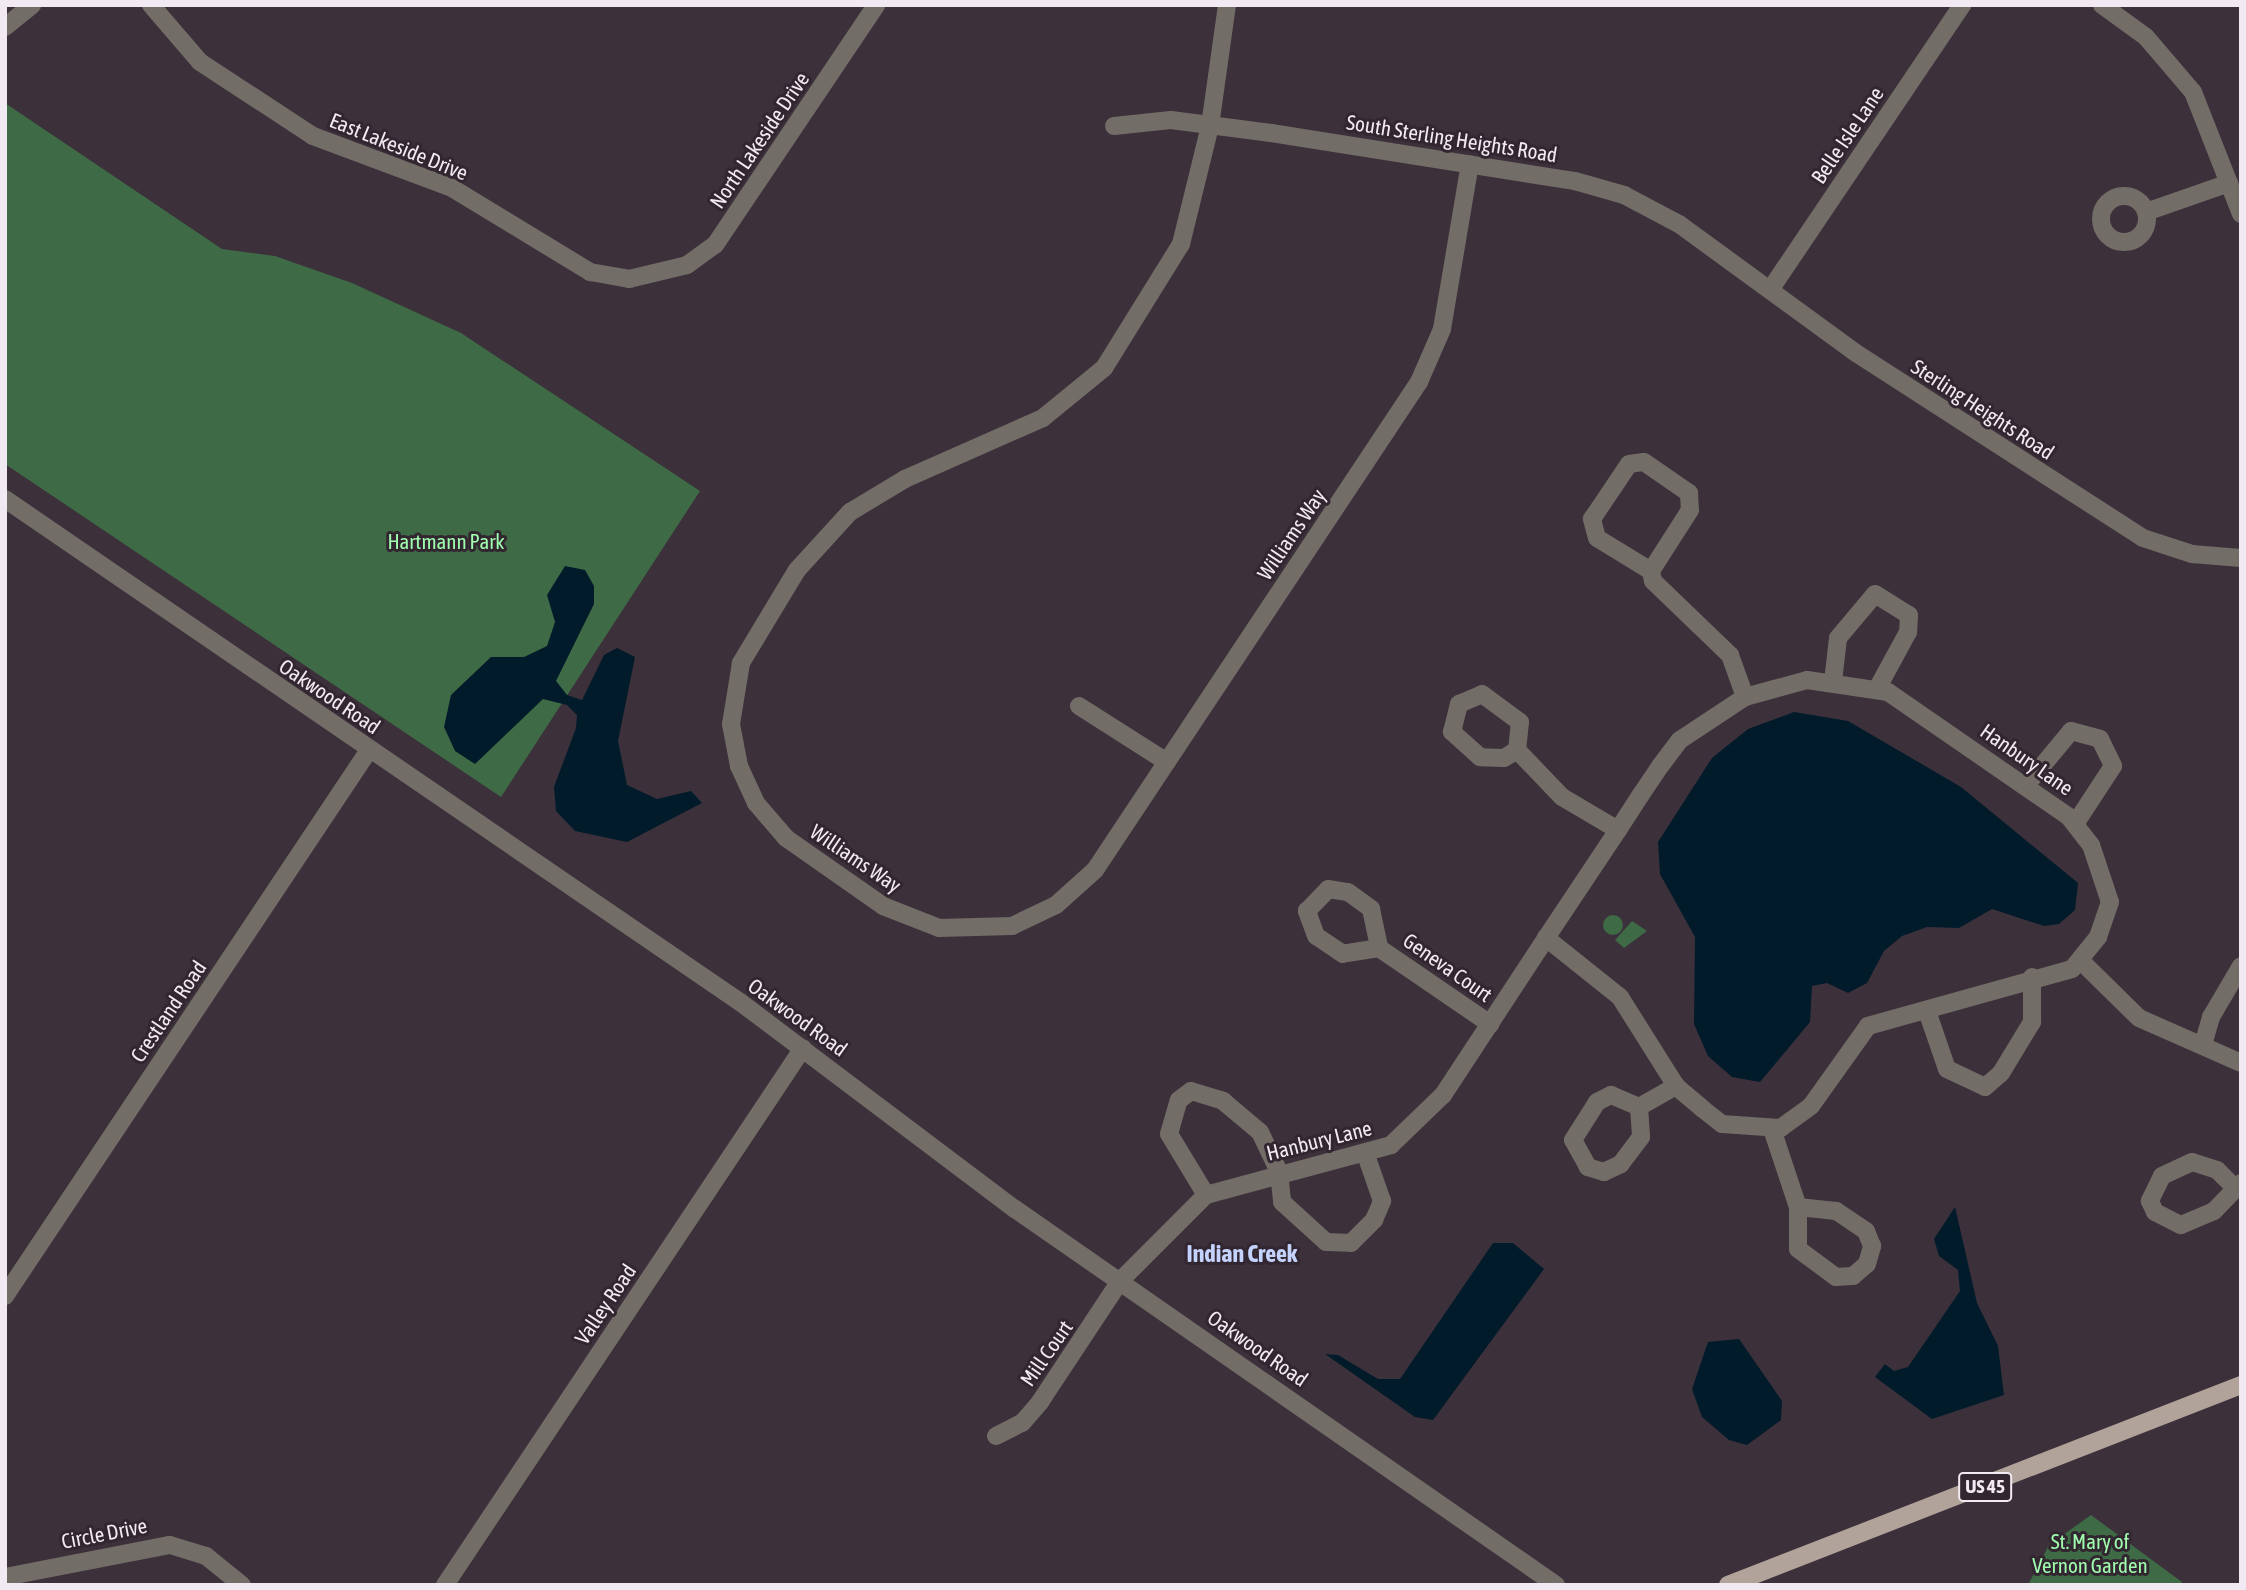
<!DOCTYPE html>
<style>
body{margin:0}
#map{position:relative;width:2246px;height:1590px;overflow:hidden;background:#3c303b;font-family:"Asap Condensed",sans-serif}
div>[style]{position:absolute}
.green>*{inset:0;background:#3e6a45}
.round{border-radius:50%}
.water>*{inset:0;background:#011b2a}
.minor>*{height:18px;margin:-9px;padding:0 9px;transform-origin:9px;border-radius:9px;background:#736d67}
.minor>.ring{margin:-9px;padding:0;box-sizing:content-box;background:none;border:18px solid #736d67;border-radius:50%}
.major>*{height:18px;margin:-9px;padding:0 9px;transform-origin:9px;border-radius:9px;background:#b1a399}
span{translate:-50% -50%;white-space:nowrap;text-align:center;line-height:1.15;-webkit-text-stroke:6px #322631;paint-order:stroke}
.shield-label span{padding:2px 5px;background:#322631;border:2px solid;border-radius:5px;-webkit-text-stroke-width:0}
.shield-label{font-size:19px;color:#f2eaf2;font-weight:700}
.street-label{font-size:21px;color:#f2eaf2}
.park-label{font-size:21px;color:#9ffdad}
.quarter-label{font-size:24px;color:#c4d3fd;font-weight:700}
.frame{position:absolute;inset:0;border:7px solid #f2eaf2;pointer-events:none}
</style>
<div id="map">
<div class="green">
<div style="clip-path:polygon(5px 103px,222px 249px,275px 256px,352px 283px,461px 333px,700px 491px,501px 797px,5px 464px)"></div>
<div class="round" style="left:1603px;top:915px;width:20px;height:20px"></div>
<div style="clip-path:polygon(1632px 921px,1647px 931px,1624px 948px,1615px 940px)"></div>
<div style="clip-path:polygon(2091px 1515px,2182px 1582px,2180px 1585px,2028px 1585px,2049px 1545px)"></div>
</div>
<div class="water">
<div style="clip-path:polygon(565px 566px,585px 570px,594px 586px,594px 604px,556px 681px,567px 695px,582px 700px,604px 655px,617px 648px,635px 657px,618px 741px,627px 785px,657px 799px,691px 791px,702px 803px,627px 842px,575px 831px,556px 811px,554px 787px,576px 728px,577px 715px,567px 705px,543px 699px,475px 764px,455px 751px,444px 727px,451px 695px,491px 657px,524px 657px,547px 646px,555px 622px,547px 595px)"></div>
<div style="clip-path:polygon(1794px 712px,1848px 721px,1961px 787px,2078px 883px,2075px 910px,2059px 924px,2044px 926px,1992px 909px,1959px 928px,1927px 927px,1902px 936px,1884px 951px,1867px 983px,1848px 993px,1827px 983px,1812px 986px,1810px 1022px,1760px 1082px,1732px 1077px,1708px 1056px,1694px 1024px,1695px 937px,1660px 874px,1658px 842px,1712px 758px,1748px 729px)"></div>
<div style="clip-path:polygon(1955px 1207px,1977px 1303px,1998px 1346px,2004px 1395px,1932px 1419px,1875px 1377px,1885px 1364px,1894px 1371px,1908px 1367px,1960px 1291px,1958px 1270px,1939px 1256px,1934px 1239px)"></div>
<div style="clip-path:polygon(1493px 1243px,1513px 1243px,1544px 1269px,1433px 1420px,1415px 1417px,1325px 1354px,1338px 1355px,1378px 1379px,1400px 1379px)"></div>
<div style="clip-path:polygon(1739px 1339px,1782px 1401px,1781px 1420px,1747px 1445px,1729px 1440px,1702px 1417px,1692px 1389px,1708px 1342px)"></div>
</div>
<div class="minor">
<div style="left:151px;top:5px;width:75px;rotate:49.3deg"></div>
<div style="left:200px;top:62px;width:135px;rotate:33.2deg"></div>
<div style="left:313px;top:136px;width:148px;rotate:20.5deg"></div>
<div style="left:452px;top:188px;width:162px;rotate:31.3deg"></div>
<div style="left:590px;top:272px;width:40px;rotate:10deg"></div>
<div style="left:629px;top:279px;width:60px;rotate:-13.6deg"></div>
<div style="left:687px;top:265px;width:34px;rotate:-36deg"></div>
<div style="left:715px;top:245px;width:289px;rotate:-56.1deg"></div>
<div style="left:1227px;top:5px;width:122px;rotate:98deg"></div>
<div style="left:1210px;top:126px;width:122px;rotate:103.8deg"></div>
<div style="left:1181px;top:244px;width:146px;rotate:121.8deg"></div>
<div style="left:1104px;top:368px;width:79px;rotate:140.7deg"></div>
<div style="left:1043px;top:418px;width:151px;rotate:156.2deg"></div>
<div style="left:905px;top:479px;width:64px;rotate:149deg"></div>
<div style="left:850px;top:512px;width:79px;rotate:132.4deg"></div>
<div style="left:797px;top:570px;width:109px;rotate:121.1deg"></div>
<div style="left:741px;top:663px;width:62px;rotate:99.3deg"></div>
<div style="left:731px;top:724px;width:43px;rotate:79.2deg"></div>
<div style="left:739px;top:766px;width:41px;rotate:65.3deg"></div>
<div style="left:756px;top:803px;width:46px;rotate:49.4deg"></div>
<div style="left:786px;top:838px;width:118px;rotate:35deg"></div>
<div style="left:883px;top:906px;width:60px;rotate:21.4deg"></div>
<div style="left:939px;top:928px;width:73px;rotate:-1.6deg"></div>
<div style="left:1012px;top:926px;width:49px;rotate:-25.5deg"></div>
<div style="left:1056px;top:905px;width:52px;rotate:-41.9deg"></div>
<div style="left:1095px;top:870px;width:586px;rotate:-56.42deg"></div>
<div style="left:1419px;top:382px;width:58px;rotate:-66.5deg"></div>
<div style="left:1442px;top:329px;width:167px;rotate:-80.4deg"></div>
<div style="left:2102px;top:5px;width:54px;rotate:36deg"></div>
<div style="left:2146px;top:37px;width:72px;rotate:49.5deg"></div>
<div style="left:2193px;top:92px;width:131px;rotate:68.5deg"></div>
<div style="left:5px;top:27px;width:35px;rotate:-39deg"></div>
<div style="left:1114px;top:126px;width:57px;rotate:-6deg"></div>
<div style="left:1171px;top:120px;width:101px;rotate:7.4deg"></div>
<div style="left:1271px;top:133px;width:308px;rotate:9deg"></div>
<div style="left:1575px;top:181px;width:51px;rotate:15.9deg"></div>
<div style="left:1624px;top:195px;width:62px;rotate:27.8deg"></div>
<div style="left:1679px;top:224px;width:219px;rotate:36.1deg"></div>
<div style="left:1856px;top:353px;width:341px;rotate:32.8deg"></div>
<div style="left:2143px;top:538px;width:52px;rotate:18.1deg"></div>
<div style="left:2192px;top:554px;width:49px;rotate:4.7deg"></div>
<div class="ring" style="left:2101px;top:196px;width:28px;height:28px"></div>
<div style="left:2146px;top:212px;width:88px;rotate:-19.3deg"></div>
<div style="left:1770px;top:290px;width:344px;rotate:-56deg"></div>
<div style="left:5px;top:499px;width:891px;rotate:34.39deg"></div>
<div style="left:740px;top:1002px;width:344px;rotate:37deg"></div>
<div style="left:1015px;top:1209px;width:659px;rotate:34.8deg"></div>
<div style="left:1651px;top:571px;width:63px;rotate:-148.6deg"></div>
<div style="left:1597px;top:538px;width:20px;rotate:-105deg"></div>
<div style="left:1592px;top:519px;width:66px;rotate:-56.1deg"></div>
<div style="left:1629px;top:464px;width:15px;rotate:-8deg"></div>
<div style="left:1644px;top:462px;width:55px;rotate:34.6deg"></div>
<div style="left:1689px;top:493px;width:17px;rotate:87deg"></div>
<div style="left:1690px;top:510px;width:72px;rotate:122.6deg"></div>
<div style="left:1651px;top:571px;width:10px;rotate:79deg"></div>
<div style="left:1653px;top:581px;width:107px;rotate:43.9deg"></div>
<div style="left:1730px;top:655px;width:45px;rotate:70.3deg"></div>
<div style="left:1833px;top:682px;width:44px;rotate:-83.5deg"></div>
<div style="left:1838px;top:638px;width:57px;rotate:-49.9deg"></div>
<div style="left:1875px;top:594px;width:40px;rotate:32deg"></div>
<div style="left:1909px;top:615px;width:17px;rotate:93deg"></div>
<div style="left:1908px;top:632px;width:65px;rotate:118.5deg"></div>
<div style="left:1482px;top:694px;width:47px;rotate:36.4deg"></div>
<div style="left:1520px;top:722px;width:28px;rotate:96deg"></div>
<div style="left:1517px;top:750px;width:15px;rotate:148deg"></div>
<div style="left:1504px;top:758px;width:24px;rotate:-178deg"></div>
<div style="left:1480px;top:757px;width:38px;rotate:-138deg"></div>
<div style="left:1452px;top:732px;width:29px;rotate:-76deg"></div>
<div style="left:1459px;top:704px;width:25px;rotate:-23deg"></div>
<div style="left:1079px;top:706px;width:104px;rotate:32.5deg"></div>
<div style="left:1517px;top:750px;width:65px;rotate:46.2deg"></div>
<div style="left:1562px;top:797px;width:65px;rotate:30.5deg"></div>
<div style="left:2027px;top:784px;width:69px;rotate:-50.3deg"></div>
<div style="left:2071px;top:731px;width:30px;rotate:15deg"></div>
<div style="left:2100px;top:739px;width:30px;rotate:64deg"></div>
<div style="left:2113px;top:766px;width:69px;rotate:123.2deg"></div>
<div style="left:1328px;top:889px;width:20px;rotate:9deg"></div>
<div style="left:1348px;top:892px;width:29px;rotate:36deg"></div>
<div style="left:1371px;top:909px;width:40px;rotate:78deg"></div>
<div style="left:1379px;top:948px;width:36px;rotate:171deg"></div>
<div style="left:1343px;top:954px;width:32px;rotate:-146deg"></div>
<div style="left:1316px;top:936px;width:27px;rotate:-110deg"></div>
<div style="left:1307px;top:911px;width:30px;rotate:-46deg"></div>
<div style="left:1379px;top:948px;width:135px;rotate:34.4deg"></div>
<div style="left:2083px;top:963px;width:78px;rotate:44.5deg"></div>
<div style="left:2139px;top:1018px;width:111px;rotate:23.8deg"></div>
<div style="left:1927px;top:1011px;width:61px;rotate:71deg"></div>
<div style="left:1947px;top:1069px;width:42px;rotate:25.3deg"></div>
<div style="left:1985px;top:1087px;width:21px;rotate:-41deg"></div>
<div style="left:2001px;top:1073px;width:60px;rotate:-58.7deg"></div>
<div style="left:2032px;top:1022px;width:45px;rotate:-90deg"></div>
<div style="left:2203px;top:1045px;width:29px;rotate:-74deg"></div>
<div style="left:2211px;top:1017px;width:59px;rotate:-59.5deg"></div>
<div style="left:1611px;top:1095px;width:30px;rotate:23deg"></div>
<div style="left:1639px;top:1107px;width:30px;rotate:86deg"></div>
<div style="left:1641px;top:1137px;width:34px;rotate:127deg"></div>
<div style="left:1621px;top:1164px;width:19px;rotate:155deg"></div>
<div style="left:1604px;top:1172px;width:17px;rotate:-163deg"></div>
<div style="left:1588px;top:1167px;width:31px;rotate:-119deg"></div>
<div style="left:1573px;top:1140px;width:45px;rotate:-57.7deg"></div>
<div style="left:1597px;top:1102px;width:16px;rotate:-27deg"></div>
<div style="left:1639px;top:1107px;width:43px;rotate:-29.6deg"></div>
<div style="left:1772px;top:1129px;width:82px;rotate:71.6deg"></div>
<div style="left:1798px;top:1207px;width:42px;rotate:90deg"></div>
<div style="left:1798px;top:1249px;width:47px;rotate:36.4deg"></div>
<div style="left:1836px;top:1277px;width:17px;rotate:-3deg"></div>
<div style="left:1853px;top:1276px;width:18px;rotate:-41deg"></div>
<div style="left:1867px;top:1264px;width:19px;rotate:-74deg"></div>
<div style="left:1872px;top:1246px;width:16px;rotate:-112deg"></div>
<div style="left:1866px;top:1231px;width:36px;rotate:-146deg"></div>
<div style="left:1836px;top:1211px;width:38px;rotate:-174deg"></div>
<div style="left:2233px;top:1186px;width:23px;rotate:-135deg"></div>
<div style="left:2217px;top:1170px;width:26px;rotate:-162deg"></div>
<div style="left:2192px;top:1162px;width:33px;rotate:155deg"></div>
<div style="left:2162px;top:1176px;width:28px;rotate:116deg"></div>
<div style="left:2150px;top:1201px;width:12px;rotate:66deg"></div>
<div style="left:2155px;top:1212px;width:29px;rotate:27deg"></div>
<div style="left:2181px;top:1225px;width:36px;rotate:-23deg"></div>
<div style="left:2214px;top:1211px;width:39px;rotate:-46deg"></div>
<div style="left:1206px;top:1195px;width:71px;rotate:-121.2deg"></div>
<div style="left:1169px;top:1134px;width:35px;rotate:-74deg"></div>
<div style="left:1179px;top:1100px;width:15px;rotate:-37deg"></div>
<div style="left:1191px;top:1091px;width:34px;rotate:17deg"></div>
<div style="left:1223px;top:1101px;width:48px;rotate:40deg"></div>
<div style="left:1260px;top:1132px;width:44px;rotate:64.6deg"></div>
<div style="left:1279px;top:1172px;width:30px;rotate:84deg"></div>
<div style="left:1282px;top:1202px;width:59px;rotate:42.3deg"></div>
<div style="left:1326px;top:1242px;width:25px;rotate:2deg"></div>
<div style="left:1351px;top:1243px;width:33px;rotate:-45deg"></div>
<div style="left:1374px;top:1220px;width:21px;rotate:-67deg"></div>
<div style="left:1382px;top:1201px;width:49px;rotate:-109.2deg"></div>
<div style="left:5px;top:1296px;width:656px;rotate:-56.31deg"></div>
<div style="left:996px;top:1436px;width:29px;rotate:-27deg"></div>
<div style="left:1022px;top:1423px;width:28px;rotate:-49deg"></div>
<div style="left:1040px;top:1402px;width:145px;rotate:-56.5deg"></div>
<div style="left:1120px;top:1281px;width:122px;rotate:-45deg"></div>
<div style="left:1206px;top:1195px;width:192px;rotate:-15.1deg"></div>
<div style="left:1391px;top:1145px;width:72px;rotate:-43.9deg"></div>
<div style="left:1443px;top:1095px;width:188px;rotate:-56.7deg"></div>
<div style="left:1546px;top:938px;width:130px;rotate:-56.3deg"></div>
<div style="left:1618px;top:830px;width:40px;rotate:-57.1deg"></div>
<div style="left:1640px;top:796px;width:37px;rotate:-56deg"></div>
<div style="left:1661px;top:765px;width:31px;rotate:-53deg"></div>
<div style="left:1680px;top:740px;width:78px;rotate:-33.5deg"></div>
<div style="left:1745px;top:697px;width:64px;rotate:-15.3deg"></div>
<div style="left:1807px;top:680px;width:82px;rotate:8.4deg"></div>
<div style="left:1888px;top:692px;width:220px;rotate:34.6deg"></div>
<div style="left:2069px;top:817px;width:36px;rotate:52deg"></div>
<div style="left:2091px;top:845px;width:60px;rotate:71.6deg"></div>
<div style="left:2110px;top:902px;width:37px;rotate:109deg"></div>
<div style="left:2098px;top:937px;width:41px;rotate:129.1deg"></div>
<div style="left:2072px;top:969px;width:212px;rotate:164.4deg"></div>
<div style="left:1868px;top:1026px;width:98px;rotate:125.5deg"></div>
<div style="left:1811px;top:1106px;width:37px;rotate:144deg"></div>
<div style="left:1781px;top:1128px;width:59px;rotate:-176.1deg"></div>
<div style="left:1722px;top:1124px;width:24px;rotate:-142deg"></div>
<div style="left:1703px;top:1109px;width:35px;rotate:-140deg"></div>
<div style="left:1676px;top:1086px;width:105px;rotate:-122.2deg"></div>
<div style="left:1620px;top:997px;width:95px;rotate:-141.4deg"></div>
<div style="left:5px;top:1577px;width:168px;rotate:-11deg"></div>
<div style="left:170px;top:1545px;width:38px;rotate:17deg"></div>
<div style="left:206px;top:1556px;width:46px;rotate:38.9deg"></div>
<div style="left:445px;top:1585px;width:645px;rotate:-56.31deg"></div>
</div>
<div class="major">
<div style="left:1728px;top:1585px;width:551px;rotate:-21.3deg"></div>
</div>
<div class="shield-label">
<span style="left:1985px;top:1487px">US 45</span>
</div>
<div class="street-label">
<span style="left:1847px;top:135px;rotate:-56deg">Belle Isle Lane</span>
<span style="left:1452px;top:138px;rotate:9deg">South Sterling Heights Road</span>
<span style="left:759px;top:140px;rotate:-56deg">North Lakeside Drive</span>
<span style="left:399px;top:146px;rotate:22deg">East Lakeside Drive</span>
<span style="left:1983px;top:409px;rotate:33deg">Sterling Heights Road</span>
<span style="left:1291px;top:534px;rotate:-56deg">Williams Way</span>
<span style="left:330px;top:696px;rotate:34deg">Oakwood Road</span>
<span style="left:2027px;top:759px;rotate:35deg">Hanbury Lane</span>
<span style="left:856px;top:858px;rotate:34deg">Williams Way</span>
<span style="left:1448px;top:967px;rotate:35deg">Geneva Court</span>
<span style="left:168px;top:1011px;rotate:-56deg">Crestland Road</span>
<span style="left:798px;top:1017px;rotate:36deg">Oakwood Road</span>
<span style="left:1319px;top:1140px;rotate:-14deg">Hanbury Lane</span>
<span style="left:605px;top:1304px;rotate:-56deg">Valley Road</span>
<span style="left:1258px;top:1348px;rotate:35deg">Oakwood Road</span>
<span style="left:1046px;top:1353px;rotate:-55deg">Mill Court</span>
<span style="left:104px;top:1533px;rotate:-11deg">Circle Drive</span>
</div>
<div class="park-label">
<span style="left:446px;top:541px">Hartmann Park</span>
<span style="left:2090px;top:1553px">St. Mary of<br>Vernon Garden</span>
</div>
<div class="quarter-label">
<span style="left:1242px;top:1254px">Indian Creek</span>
</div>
<div class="frame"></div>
</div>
